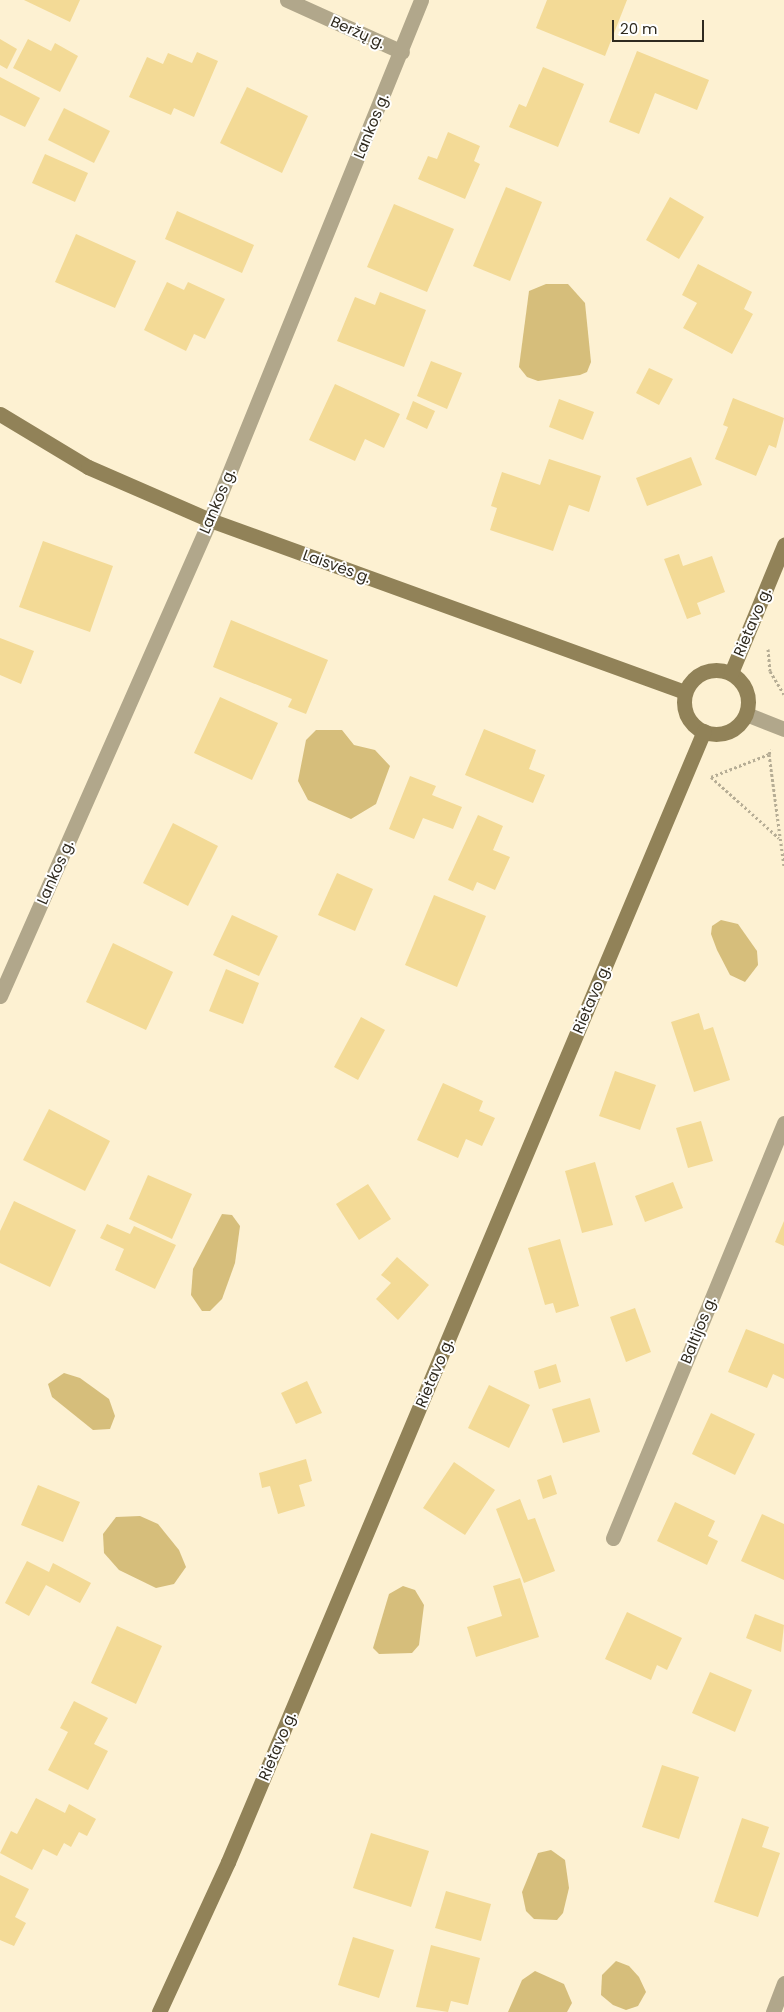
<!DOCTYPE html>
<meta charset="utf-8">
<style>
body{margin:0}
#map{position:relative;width:784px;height:2012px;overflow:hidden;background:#fdf1d2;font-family:Poppins,sans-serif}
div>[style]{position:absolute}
.water>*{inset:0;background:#d6be7b}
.building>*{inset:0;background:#f3da96}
.path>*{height:3px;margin-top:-1.5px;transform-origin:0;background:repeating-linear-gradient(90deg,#b6ad95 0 2.5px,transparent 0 5px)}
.street>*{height:15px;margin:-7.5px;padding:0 7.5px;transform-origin:7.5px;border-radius:7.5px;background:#b1a78b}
.secondary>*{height:15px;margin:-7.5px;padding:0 7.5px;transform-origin:7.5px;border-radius:7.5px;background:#918258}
.secondary>.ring{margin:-7.5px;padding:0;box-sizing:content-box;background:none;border:15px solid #918258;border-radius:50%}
span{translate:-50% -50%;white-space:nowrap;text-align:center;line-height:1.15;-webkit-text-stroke:4px #fff;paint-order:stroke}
.street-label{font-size:15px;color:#2f2a1f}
.scale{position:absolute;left:612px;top:20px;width:92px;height:22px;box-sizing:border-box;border:2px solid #2f2a1f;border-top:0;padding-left:6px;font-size:15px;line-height:18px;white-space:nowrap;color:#2f2a1f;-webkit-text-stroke:4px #fff;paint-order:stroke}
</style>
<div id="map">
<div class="water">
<div style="clip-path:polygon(546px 284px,568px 284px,585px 303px,591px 362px,587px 372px,580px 375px,538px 381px,527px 377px,519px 367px,529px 291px)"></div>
<div style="clip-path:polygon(316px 730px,342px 730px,354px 745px,375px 750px,390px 766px,376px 804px,351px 819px,308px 800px,298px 781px,306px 740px)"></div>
<div style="clip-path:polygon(721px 920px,738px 924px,757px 951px,758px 965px,745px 982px,730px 975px,717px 950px,711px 934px,712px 926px)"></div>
<div style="clip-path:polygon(222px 1214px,232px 1215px,240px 1226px,235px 1263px,222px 1299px,210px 1311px,202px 1311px,191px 1295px,193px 1269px)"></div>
<div style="clip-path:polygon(64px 1373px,80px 1378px,109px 1399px,115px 1416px,110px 1429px,93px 1430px,52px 1397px,48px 1384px)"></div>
<div style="clip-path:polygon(140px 1516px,158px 1524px,179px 1550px,186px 1567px,174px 1584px,156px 1588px,119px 1570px,104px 1553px,103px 1534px,116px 1517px)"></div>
<div style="clip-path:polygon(403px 1586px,415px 1590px,424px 1605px,419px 1645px,412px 1653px,379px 1654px,373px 1648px,389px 1594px)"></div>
<div style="clip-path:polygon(551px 1850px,565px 1860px,569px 1888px,563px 1913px,557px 1920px,534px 1919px,526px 1911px,522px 1892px,538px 1853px)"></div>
<div style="clip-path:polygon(616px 1961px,629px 1966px,639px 1977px,646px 1992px,638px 2006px,626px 2010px,613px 2005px,601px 1995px,602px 1975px)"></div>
<div style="clip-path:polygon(535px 1971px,564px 1984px,572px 2003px,567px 2012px,508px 2012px,522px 1980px)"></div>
</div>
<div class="building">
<div style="clip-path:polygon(24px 0,80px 0,70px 22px)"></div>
<div style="clip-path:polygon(547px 0,627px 0,605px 56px,536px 28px)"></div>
<div style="clip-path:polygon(0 39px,17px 49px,7px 69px,0 65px)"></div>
<div style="clip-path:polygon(28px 39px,51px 51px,55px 43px,78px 56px,60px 92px,13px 68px)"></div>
<div style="clip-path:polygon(637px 51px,709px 80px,697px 110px,655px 93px,639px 134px,609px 122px)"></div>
<div style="clip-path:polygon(197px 52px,218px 61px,194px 117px,174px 108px,171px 115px,129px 97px,147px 57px,163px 64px,168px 53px,192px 63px)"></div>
<div style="clip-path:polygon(543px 67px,584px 84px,558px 147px,509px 127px,519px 104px,526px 107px)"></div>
<div style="clip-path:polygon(0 77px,40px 98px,25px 127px,0 115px)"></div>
<div style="clip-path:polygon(247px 87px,308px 116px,282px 173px,220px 143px)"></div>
<div style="clip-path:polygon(64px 108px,110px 131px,94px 163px,48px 140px)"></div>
<div style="clip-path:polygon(448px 132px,480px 146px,474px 161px,480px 164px,465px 199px,418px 179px,428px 156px,437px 159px)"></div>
<div style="clip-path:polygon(45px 154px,88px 173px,75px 202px,32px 183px)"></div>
<div style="clip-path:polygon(506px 187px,542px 202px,510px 281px,473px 266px)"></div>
<div style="clip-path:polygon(670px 197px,704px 217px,679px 259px,646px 240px)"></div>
<div style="clip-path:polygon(394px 204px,454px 229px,427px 292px,367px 267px)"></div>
<div style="clip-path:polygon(177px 211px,254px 245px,242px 273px,165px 239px)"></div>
<div style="clip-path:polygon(76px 234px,136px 261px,115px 308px,55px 282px)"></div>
<div style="clip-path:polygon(698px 264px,752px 292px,744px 309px,753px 314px,732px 354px,683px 328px,697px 303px,682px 295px)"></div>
<div style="clip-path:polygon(167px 282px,184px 290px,188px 282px,225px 299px,205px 339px,194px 334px,186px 351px,144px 330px)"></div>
<div style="clip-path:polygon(380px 292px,426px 310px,404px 367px,337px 341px,355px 297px,375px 305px)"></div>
<div style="clip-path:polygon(431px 361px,462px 373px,447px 409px,417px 396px)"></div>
<div style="clip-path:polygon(649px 368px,673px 379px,659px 405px,636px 393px)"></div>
<div style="clip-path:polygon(335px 384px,400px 414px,384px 448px,365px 439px,355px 461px,309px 440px)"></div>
<div style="clip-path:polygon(733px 398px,784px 418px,776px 448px,769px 445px,756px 476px,715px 459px,728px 427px,723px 425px)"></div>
<div style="clip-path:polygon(559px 399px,594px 412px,583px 440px,549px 427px)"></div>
<div style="clip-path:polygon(413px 401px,435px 411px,427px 429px,406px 419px)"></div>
<div style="clip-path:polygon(691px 457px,702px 485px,647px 506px,636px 478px)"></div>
<div style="clip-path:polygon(549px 459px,601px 476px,589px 512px,569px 505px,553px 551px,490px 530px,497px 508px,491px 506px,502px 472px,540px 485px)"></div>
<div style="clip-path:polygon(43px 541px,113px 566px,90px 632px,19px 607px)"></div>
<div style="clip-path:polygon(679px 554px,683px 566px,712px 556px,725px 592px,697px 603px,701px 614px,687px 619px,664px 559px)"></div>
<div style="clip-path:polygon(231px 620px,328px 660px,306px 714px,288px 707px,292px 699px,213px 667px)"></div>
<div style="clip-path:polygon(0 638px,34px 651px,21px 684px,0 675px)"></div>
<div style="clip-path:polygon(220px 697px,278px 723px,252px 780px,194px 753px)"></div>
<div style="clip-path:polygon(484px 729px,536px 750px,529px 769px,545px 775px,533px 803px,465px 775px)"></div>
<div style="clip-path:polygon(410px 776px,436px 786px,432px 795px,462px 807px,453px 829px,423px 818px,414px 839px,389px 829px)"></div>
<div style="clip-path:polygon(478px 815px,503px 826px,493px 850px,510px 857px,495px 890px,477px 882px,473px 891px,448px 880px)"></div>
<div style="clip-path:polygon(173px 823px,218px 846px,188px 906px,143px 883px)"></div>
<div style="clip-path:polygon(337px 873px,373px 889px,355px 931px,318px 915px)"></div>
<div style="clip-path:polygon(434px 895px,486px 916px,457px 987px,405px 965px)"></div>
<div style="clip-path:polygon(232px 915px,278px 936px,259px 976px,213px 955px)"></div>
<div style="clip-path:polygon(113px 943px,173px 972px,146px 1030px,86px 1002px)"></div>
<div style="clip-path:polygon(226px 969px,259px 983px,243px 1024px,209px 1011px)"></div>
<div style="clip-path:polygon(699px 1013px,704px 1030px,713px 1027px,730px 1080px,694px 1092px,671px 1022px)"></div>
<div style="clip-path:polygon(361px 1017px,385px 1030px,358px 1080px,334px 1067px)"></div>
<div style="clip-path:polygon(615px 1071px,656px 1085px,640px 1130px,599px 1116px)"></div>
<div style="clip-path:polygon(443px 1083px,483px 1101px,479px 1111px,495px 1118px,482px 1146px,466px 1139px,458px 1158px,417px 1140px)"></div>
<div style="clip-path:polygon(49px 1109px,110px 1141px,85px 1191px,23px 1160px)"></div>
<div style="clip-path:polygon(701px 1121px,713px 1161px,688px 1168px,676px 1128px)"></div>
<div style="clip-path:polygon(595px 1162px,613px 1225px,582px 1233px,565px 1171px)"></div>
<div style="clip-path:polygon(148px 1175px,192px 1194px,172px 1239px,129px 1219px)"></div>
<div style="clip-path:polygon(673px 1182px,683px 1208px,645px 1222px,635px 1196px)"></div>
<div style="clip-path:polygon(368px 1184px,391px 1219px,359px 1240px,336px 1204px)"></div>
<div style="clip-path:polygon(14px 1201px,76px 1230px,50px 1287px,0 1263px,0 1231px)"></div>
<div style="clip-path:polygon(784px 1221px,784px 1246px,775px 1242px)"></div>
<div style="clip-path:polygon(107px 1224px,130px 1234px,134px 1226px,176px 1245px,155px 1289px,115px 1270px,124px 1249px,100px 1238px)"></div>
<div style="clip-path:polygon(560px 1239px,579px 1306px,556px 1313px,553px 1303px,545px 1305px,528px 1248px)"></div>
<div style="clip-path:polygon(397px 1257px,429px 1285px,398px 1320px,376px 1299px,391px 1283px,381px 1275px)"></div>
<div style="clip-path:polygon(635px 1308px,651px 1352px,626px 1362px,610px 1317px)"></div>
<div style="clip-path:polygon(746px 1329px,784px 1344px,784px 1379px,773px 1374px,767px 1388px,728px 1372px)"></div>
<div style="clip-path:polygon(556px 1364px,561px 1382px,539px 1389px,534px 1371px)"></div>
<div style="clip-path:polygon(307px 1381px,322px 1413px,296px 1424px,281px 1393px)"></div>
<div style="clip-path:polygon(489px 1385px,530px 1405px,509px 1448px,468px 1428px)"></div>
<div style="clip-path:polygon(590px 1398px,600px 1432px,563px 1443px,552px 1409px)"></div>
<div style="clip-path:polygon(711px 1413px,755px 1434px,735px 1475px,692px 1454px)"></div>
<div style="clip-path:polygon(306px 1459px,312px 1481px,299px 1485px,305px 1506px,278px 1514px,270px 1486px,262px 1488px,259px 1473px)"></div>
<div style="clip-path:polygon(454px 1462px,495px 1490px,465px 1535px,423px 1508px)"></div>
<div style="clip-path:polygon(551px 1475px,557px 1494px,543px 1499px,537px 1480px)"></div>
<div style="clip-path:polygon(38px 1485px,80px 1502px,63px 1542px,21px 1525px)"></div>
<div style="clip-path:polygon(520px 1499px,528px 1520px,535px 1518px,555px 1571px,524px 1583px,496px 1509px)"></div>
<div style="clip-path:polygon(675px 1502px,715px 1521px,708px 1536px,718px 1541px,707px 1565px,657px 1541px)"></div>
<div style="clip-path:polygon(762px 1514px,784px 1524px,784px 1580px,741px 1561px)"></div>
<div style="clip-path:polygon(27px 1561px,49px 1572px,53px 1563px,91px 1583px,80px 1603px,46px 1585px,29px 1616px,5px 1603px)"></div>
<div style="clip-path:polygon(520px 1578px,539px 1637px,476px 1657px,467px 1627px,502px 1616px,493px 1586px)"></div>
<div style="clip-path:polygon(627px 1612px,682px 1638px,667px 1670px,657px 1665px,651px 1680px,605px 1659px)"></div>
<div style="clip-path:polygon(755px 1614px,784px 1625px,781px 1652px,746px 1638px)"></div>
<div style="clip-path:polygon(117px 1626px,162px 1646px,136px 1704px,91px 1683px)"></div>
<div style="clip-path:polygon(710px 1672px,752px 1690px,735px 1732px,692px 1713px)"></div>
<div style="clip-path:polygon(74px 1701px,108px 1718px,94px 1744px,108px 1751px,88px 1790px,48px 1770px,68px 1732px,60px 1728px)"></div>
<div style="clip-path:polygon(662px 1765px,699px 1777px,679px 1839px,642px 1827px)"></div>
<div style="clip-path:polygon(36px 1798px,65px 1813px,69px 1804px,96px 1819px,87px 1836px,79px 1832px,71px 1847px,64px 1843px,57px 1856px,43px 1849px,32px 1870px,0 1853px,11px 1831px,17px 1834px)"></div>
<div style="clip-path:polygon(742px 1818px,769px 1827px,762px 1847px,780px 1853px,758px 1917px,714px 1902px)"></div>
<div style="clip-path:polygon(371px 1833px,429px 1851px,411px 1907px,353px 1888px)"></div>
<div style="clip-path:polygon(0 1875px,29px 1889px,15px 1917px,26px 1923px,14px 1946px,0 1940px)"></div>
<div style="clip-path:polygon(446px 1891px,491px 1904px,481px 1941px,435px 1928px)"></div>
<div style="clip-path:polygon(353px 1937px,394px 1950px,379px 1998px,338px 1985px)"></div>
<div style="clip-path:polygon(431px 1945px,480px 1958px,468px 2005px,451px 2001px,448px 2012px,416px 2007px)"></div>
</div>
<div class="path">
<div style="left:768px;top:649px;width:22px;rotate:85deg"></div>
<div style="left:770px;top:671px;width:27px;rotate:59deg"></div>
<div style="left:769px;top:754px;width:113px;rotate:82.4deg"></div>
<div style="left:711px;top:777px;width:62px;rotate:-21.6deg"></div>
<div style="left:769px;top:754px;width:5px;rotate:-68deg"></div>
<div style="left:711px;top:777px;width:91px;rotate:41.9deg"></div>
</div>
<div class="street">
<div style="left:287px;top:0;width:126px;rotate:24.3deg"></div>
<div style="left:746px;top:714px;width:41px;rotate:21.5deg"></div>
<div style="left:0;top:996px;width:520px;rotate:-66.19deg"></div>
<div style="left:210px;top:520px;width:561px;rotate:-67.91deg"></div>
<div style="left:613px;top:1538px;width:449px;rotate:-67.6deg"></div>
<div style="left:773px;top:2012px;width:31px;rotate:-69deg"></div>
</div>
<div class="secondary">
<div style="left:0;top:414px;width:103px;rotate:31.1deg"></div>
<div style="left:88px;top:467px;width:133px;rotate:23.5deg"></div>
<div style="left:210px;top:520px;width:505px;rotate:19.91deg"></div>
<div class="ring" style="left:684px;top:670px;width:49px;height:49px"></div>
<div style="left:731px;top:673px;width:139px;rotate:-67.5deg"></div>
<div style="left:159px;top:2012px;width:165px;rotate:-65.3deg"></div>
<div style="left:228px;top:1862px;width:1227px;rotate:-67.18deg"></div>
</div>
<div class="street-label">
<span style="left:358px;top:32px;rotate:24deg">Beržų g.</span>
<span style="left:371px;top:126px;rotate:-68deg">Lankos g.</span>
<span style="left:217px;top:501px;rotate:-67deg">Lankos g.</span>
<span style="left:337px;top:566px;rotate:20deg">Laisvės g.</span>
<span style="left:752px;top:622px;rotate:-67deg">Rietavo g.</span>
<span style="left:55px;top:872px;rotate:-66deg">Lankos g.</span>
<span style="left:591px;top:999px;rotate:-67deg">Rietavo g.</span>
<span style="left:698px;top:1330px;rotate:-68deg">Baltijos g.</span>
<span style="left:434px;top:1373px;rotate:-67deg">Rietavo g.</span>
<span style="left:277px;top:1746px;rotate:-67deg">Rietavo g.</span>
</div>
<div class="scale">20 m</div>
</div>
